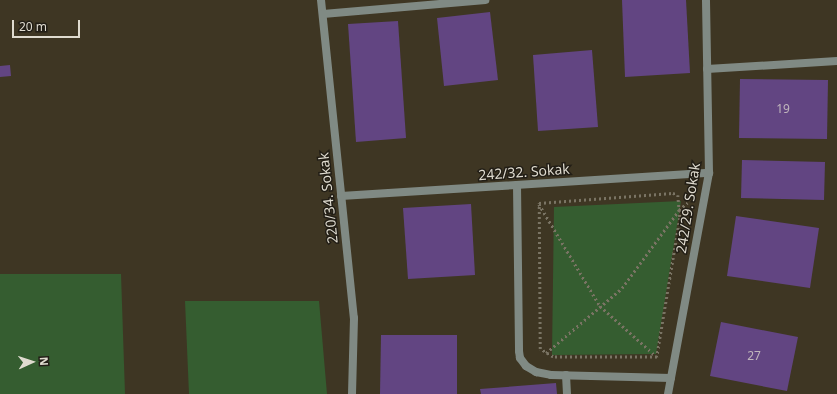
<!DOCTYPE html>
<style>
body{margin:0}
#map{position:relative;width:837px;height:394px;overflow:hidden;background:#3e3623;font-family:"Noto Sans",sans-serif}
div>[style]{position:absolute}
.green>*{inset:0;background:#355d30}
.building>*{inset:0;background:#624582}
.path>*{height:2.5px;margin-top:-1.25px;transform-origin:0;background:repeating-linear-gradient(90deg,#7a7464 0 2px,transparent 0 5px)}
.street>*{height:8px;margin:-4px;padding:0 4px;transform-origin:4px;border-radius:4px;background:#808a84}
span{translate:-50% -50%;white-space:nowrap;text-align:center;line-height:1.15;-webkit-text-stroke:3px #221e16;paint-order:stroke}
.number-label{font-size:12px;color:#c0b6bc}
.number-label span{-webkit-text-stroke-width:0}
.street-label{font-size:14px;color:#dfdbcf}
.north{position:absolute;left:12px;top:342px;width:40px;height:40px;-webkit-text-stroke:3px #221e16;paint-order:stroke;rotate:87deg;font-size:11px;font-weight:700;line-height:16px;text-align:center;color:#dfdbcf}
.north::after{content:'';display:block;margin:auto;width:14px;height:18px;background:#dfdbcf;clip-path:polygon(50% 0,100% 100%,50% 72%,0 100%)}
.scale{position:absolute;left:12px;top:20px;width:68px;height:18px;box-sizing:border-box;border:2px solid #dfdbcf;border-top:0;padding-left:5px;font-size:12px;line-height:14px;white-space:nowrap;color:#dfdbcf;-webkit-text-stroke:3px #221e16;paint-order:stroke}
</style>
<div id="map">
<div class="green">
<div style="clip-path:polygon(681px 201px,656px 354px,552px 355px,554px 207px)"></div>
<div style="clip-path:polygon(0 274px,121px 274px,125px 394px,0 394px)"></div>
<div style="clip-path:polygon(185px 301px,319px 301px,327px 394px,189px 394px)"></div>
</div>
<div class="building">
<div style="clip-path:polygon(622px 0,686px 0,690px 73px,625px 77px)"></div>
<div style="clip-path:polygon(490px 12px,498px 80px,444px 86px,437px 18px)"></div>
<div style="clip-path:polygon(398px 21px,406px 138px,356px 142px,348px 24px)"></div>
<div style="clip-path:polygon(592px 50px,598px 127px,538px 131px,533px 55px)"></div>
<div style="clip-path:polygon(10px 65px,11px 76px,0 77px,0 66px)"></div>
<div style="clip-path:polygon(740px 79px,828px 80px,827px 139px,739px 138px)"></div>
<div style="clip-path:polygon(742px 160px,825px 162px,824px 200px,741px 198px)"></div>
<div style="clip-path:polygon(471px 204px,475px 275px,408px 279px,403px 208px)"></div>
<div style="clip-path:polygon(736px 216px,819px 228px,810px 288px,727px 276px)"></div>
<div style="clip-path:polygon(721px 322px,798px 337px,787px 391px,710px 376px)"></div>
<div style="clip-path:polygon(381px 335px,457px 335px,457px 394px,380px 394px)"></div>
<div style="clip-path:polygon(556px 383px,557px 394px,481px 394px,480px 389px)"></div>
</div>
<div class="path">
<div style="left:673px;top:193px;width:5px;rotate:22deg"></div>
<div style="left:678px;top:195px;width:23px;rotate:85deg"></div>
<div style="left:680px;top:218px;width:141px;rotate:99.4deg"></div>
<div style="left:657px;top:357px;width:104px;rotate:180deg"></div>
<div style="left:553px;top:357px;width:15px;rotate:-148deg"></div>
<div style="left:540px;top:349px;width:146px;rotate:-90.4deg"></div>
<div style="left:539px;top:203px;width:134px;rotate:-4.3deg"></div>
<div style="left:539px;top:204px;width:119px;rotate:59.1deg"></div>
<div style="left:600px;top:306px;width:76px;rotate:41.8deg"></div>
<div style="left:546px;top:353px;width:100px;rotate:-40.5deg"></div>
<div style="left:622px;top:288px;width:97px;rotate:-53.8deg"></div>
<div style="left:679px;top:210px;width:11px;rotate:-41deg"></div>
</div>
<div class="street">
<div style="left:321px;top:0;width:320px;rotate:84.1deg"></div>
<div style="left:354px;top:318px;width:76px;rotate:91.5deg"></div>
<div style="left:323px;top:14px;width:163px;rotate:-4.9deg"></div>
<div style="left:707px;top:69px;width:130px;rotate:-3.5deg"></div>
<div style="left:517px;top:185px;width:166px;rotate:89.3deg"></div>
<div style="left:519px;top:351px;width:7px;rotate:82deg"></div>
<div style="left:520px;top:358px;width:10px;rotate:53deg"></div>
<div style="left:526px;top:366px;width:12px;rotate:31deg"></div>
<div style="left:536px;top:372px;width:15px;rotate:11deg"></div>
<div style="left:551px;top:375px;width:120px;rotate:1.4deg"></div>
<div style="left:341px;top:196px;width:369px;rotate:-3.6deg"></div>
<div style="left:566px;top:375px;width:19px;rotate:87deg"></div>
<div style="left:668px;top:394px;width:225px;rotate:-79.5deg"></div>
<div style="left:709px;top:173px;width:173px;rotate:-91deg"></div>
</div>
<div class="number-label">
<span style="left:783px;top:109px">19</span>
<span style="left:754px;top:356px">27</span>
</div>
<div class="street-label">
<span style="left:524px;top:172px;rotate:-4deg">242/32. Sokak</span>
<span style="left:328px;top:198px;rotate:-96deg">220/34. Sokak</span>
<span style="left:688px;top:208px;rotate:-81deg">242/29. Sokak</span>
</div>
<div class="north">N</div>
<div class="scale">20 m</div>
</div>
